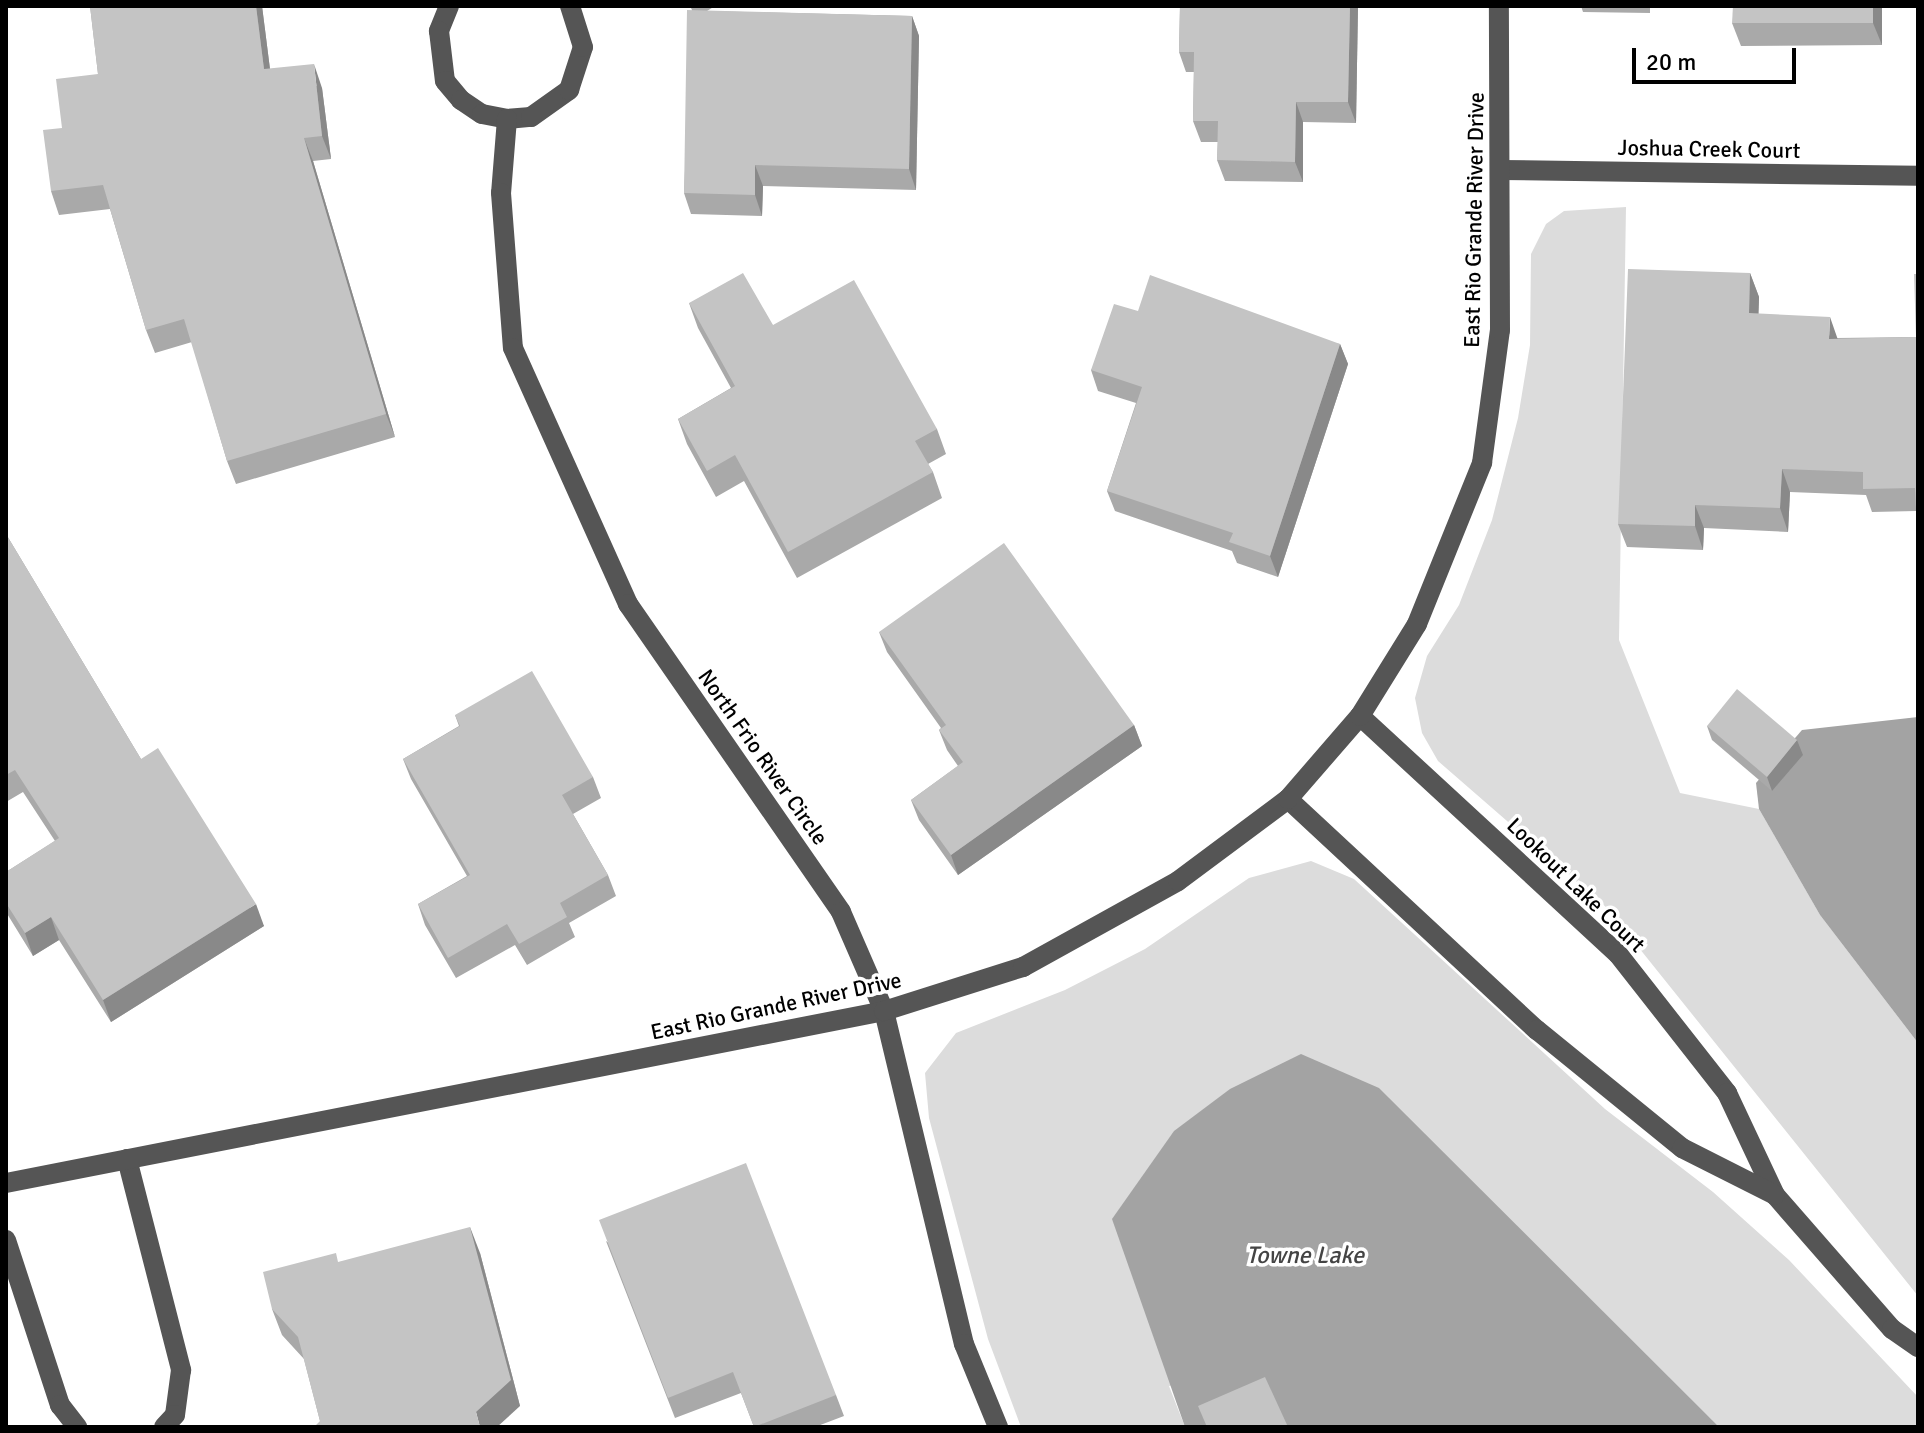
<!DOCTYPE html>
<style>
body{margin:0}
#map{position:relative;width:1924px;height:1433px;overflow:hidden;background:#fff;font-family:Signika,sans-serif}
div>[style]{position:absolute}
.green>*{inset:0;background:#dcdcdc}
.water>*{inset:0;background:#a3a3a3}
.minor>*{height:20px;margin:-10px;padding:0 10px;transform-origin:10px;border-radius:10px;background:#555}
.wall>*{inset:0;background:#a9a9a9}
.shaded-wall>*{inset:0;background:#898989}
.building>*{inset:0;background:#c4c4c4}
span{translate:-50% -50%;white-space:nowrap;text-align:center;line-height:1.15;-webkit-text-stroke:7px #fff;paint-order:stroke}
.street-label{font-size:22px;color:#000}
.water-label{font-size:24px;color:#444;font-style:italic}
.frame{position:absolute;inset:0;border:8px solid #000;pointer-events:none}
.scale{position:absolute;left:1632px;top:48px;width:164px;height:36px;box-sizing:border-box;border:4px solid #000;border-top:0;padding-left:10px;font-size:24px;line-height:28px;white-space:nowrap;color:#000;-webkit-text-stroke:6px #fff;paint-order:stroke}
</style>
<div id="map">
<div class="green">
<div style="clip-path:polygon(1626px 207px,1619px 640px,1680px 793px,1759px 809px,1820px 915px,1918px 1043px,1918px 1296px,1607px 908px,1438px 761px,1422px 733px,1415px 698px,1427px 656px,1459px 605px,1492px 520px,1518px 418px,1530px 345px,1531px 254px,1546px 224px,1564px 211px)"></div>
<div style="clip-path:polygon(1311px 861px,1354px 879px,1605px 1109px,1713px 1192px,1789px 1260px,1918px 1397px,1918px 1427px,1719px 1427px,1603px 1317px,1169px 1386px,1185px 1427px,1021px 1427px,988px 1339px,929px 1118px,925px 1073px,956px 1033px,1065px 990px,1145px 949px,1249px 878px)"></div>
</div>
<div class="water">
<div style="clip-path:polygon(1918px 717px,1918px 1043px,1820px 915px,1759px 809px,1756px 783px,1802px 730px)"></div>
<div style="clip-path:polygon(1301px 1054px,1379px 1088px,1719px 1427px,1185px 1427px,1112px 1219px,1174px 1131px,1230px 1089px)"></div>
</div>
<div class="minor">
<div style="left:449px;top:6px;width:27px;rotate:112deg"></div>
<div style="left:439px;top:31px;width:50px;rotate:83.2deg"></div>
<div style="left:445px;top:81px;width:25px;rotate:50deg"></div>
<div style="left:461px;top:100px;width:25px;rotate:34deg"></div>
<div style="left:482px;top:114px;width:25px;rotate:11deg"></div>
<div style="left:507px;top:119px;width:24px;rotate:-5deg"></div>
<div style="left:531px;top:117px;width:47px;rotate:-35.4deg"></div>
<div style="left:569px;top:90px;width:45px;rotate:-72deg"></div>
<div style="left:583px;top:47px;width:43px;rotate:-107.6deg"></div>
<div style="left:507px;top:119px;width:74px;rotate:94.6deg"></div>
<div style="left:501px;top:193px;width:155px;rotate:85.6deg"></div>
<div style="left:513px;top:348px;width:281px;rotate:65.8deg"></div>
<div style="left:628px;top:604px;width:374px;rotate:55.3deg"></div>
<div style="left:841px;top:912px;width:108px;rotate:66.5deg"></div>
<div style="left:884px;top:1011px;width:342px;rotate:76.5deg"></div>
<div style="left:964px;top:1344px;width:90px;rotate:67.7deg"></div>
<div style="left:1500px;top:170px;width:418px;rotate:0.8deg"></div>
<div style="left:1360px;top:716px;width:351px;rotate:42.7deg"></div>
<div style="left:1618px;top:954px;width:177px;rotate:51.9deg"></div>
<div style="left:1727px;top:1093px;width:113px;rotate:64.8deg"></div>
<div style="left:1775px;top:1195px;width:178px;rotate:48.9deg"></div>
<div style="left:1892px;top:1329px;width:32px;rotate:35deg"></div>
<div style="left:1288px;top:799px;width:340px;rotate:42.9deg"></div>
<div style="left:1537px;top:1030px;width:187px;rotate:39.1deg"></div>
<div style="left:1682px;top:1148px;width:104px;rotate:26.8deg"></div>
<div style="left:127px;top:1159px;width:218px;rotate:75.6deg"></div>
<div style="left:181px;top:1370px;width:45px;rotate:97.6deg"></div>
<div style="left:175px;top:1415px;width:16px;rotate:133deg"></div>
<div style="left:6px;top:1183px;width:895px;rotate:-11.08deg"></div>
<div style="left:884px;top:1011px;width:146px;rotate:-17.6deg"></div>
<div style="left:1023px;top:967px;width:177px;rotate:-29deg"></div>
<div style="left:1178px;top:881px;width:137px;rotate:-36.7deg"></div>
<div style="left:1288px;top:799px;width:110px;rotate:-49.1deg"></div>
<div style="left:1360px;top:716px;width:108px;rotate:-58.2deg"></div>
<div style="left:1417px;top:624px;width:174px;rotate:-68deg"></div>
<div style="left:1482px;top:463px;width:134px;rotate:-82.3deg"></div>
<div style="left:1500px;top:330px;width:324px;rotate:-90.2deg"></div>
<div style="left:6px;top:1240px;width:174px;rotate:71.9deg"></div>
<div style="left:60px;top:1405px;width:28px;rotate:52deg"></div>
</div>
<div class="wall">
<div style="clip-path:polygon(90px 6px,262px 6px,270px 69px,322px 88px,331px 159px,313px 161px,395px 437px,236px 484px,227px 461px,192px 342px,155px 353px,146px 330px,110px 209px,59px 215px,51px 191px,62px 128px,98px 74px)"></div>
<div style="clip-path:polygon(690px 6px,715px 6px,707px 11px,912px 16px,919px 36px,916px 190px,763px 186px,762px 216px,691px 214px,684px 193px,692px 10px)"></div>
<div style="clip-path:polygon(1180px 6px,1358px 6px,1356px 123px,1303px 122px,1303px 182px,1225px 181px,1217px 160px,1218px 142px,1201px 142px,1193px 121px,1194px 72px,1186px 72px,1179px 52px)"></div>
<div style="clip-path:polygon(1581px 6px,1650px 6px,1650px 13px,1583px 12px)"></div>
<div style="clip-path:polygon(1882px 6px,1882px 45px,1741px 46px,1732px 23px)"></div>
<div style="clip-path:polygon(1750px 273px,1759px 297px,1758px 314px,1837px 338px,1916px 337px,1918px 274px,1918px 516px,1916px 511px,1872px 512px,1866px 495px,1790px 492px,1788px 532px,1704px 528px,1703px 550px,1627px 547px,1618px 524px)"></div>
<div style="clip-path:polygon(689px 303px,773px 325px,937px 429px,946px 454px,928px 464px,933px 472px,942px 498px,797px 578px,744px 481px,716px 497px,687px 444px,678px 419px,731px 388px,698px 328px)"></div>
<div style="clip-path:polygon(1138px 311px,1340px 344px,1348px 364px,1278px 577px,1237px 563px,1232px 551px,1115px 511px,1107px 491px,1136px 403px,1098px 391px,1091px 370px)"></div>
<div style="clip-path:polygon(6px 534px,141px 759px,264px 926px,111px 1022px,59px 940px,33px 956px,6px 912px,6px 872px,55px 841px,23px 792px,6px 802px)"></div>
<div style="clip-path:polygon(879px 632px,1134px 725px,1142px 746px,958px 875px,919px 820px,911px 800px,958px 766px,947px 750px,939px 730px,941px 728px,887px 652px)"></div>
<div style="clip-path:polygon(455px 715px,593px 777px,601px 798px,573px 814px,608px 875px,616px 896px,569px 923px,575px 937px,527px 965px,515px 945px,456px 978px,425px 925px,418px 904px,467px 876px,411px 779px,403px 759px,459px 726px)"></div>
<div style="clip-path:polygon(1707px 726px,1797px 740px,1803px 755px,1772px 791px,1712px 740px)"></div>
<div style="clip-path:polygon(606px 1241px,836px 1395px,844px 1416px,815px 1427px,754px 1427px,741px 1393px,675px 1418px)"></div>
<div style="clip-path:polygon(480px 1253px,520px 1406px,320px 1421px,304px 1359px,282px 1335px,272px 1309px,339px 1262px)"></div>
</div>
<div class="shaded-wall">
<div style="clip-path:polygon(256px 6px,262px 6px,273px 93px,264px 69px)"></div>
<div style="clip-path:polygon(1350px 6px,1358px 6px,1356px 123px,1348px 102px)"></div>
<div style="clip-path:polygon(1873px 6px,1882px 6px,1882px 45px,1873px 23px)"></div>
<div style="clip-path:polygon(912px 16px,919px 36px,916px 190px,909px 169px)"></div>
<div style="clip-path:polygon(314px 64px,322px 88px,331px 159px,322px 136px)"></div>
<div style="clip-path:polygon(1296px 102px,1303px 122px,1303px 182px,1295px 162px)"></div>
<div style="clip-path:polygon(304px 138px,313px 161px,395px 437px,386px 414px)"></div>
<div style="clip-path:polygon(755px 165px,763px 186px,762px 216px,755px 195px)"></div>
<div style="clip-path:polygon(1750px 273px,1759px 297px,1758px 337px,1749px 313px)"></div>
<div style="clip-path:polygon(1830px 317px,1838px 340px,1829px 339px)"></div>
<div style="clip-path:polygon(1340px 344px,1348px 364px,1278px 577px,1270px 556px)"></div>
<div style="clip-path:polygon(1782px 469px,1790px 492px,1788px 532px,1780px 508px)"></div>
<div style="clip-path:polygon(1695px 505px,1704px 528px,1703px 550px,1695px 526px)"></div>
<div style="clip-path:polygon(1134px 725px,1142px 746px,958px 875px,951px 855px)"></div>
<div style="clip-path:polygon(1797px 740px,1803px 755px,1772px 791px,1767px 777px)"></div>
<div style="clip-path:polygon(256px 904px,264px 926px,111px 1022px,103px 1000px)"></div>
<div style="clip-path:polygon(51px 917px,59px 940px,33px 956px,25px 933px)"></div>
<div style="clip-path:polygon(470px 1227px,480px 1253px,520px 1406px,497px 1427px,480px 1427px,476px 1412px)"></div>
</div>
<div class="building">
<div style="clip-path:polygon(90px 6px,256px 6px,264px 69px,314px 64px,322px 136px,304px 138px,386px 414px,227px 461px,184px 319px,146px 330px,103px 185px,51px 191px,43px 130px,62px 128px,56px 79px,98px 74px)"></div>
<div style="clip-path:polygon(1180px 6px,1350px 6px,1348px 102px,1296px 102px,1295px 162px,1217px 160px,1218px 121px,1193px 121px,1194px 52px,1179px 52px)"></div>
<div style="clip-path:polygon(1733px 6px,1873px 6px,1873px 23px,1732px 23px)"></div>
<div style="clip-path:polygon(687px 10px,912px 16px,909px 169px,755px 165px,755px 195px,684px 193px)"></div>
<div style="clip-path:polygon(1628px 269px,1750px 273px,1749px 313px,1830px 317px,1829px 339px,1916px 337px,1914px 274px,1918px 274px,1918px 509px,1916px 509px,1915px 488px,1863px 489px,1863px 472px,1782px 469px,1780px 508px,1695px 505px,1695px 526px,1618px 524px)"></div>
<div style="clip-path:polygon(743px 273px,773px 325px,854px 280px,937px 429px,915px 441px,933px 472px,788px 552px,735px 455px,707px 471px,678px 419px,735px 386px,689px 303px)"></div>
<div style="clip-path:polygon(1150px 275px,1340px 344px,1270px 556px,1229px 542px,1233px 533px,1107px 491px,1142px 387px,1091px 370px,1114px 304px,1138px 311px)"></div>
<div style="clip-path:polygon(6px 534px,141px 759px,158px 748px,256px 904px,103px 1000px,51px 917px,25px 933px,6px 903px,6px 872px,59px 838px,15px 770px,6px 775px)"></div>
<div style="clip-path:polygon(1004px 543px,1134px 725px,951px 855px,911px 800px,963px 762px,939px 730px,946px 725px,879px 632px)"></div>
<div style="clip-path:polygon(532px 671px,593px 777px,562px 795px,608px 875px,560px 903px,567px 917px,519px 944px,507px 924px,448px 958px,418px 904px,470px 875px,403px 759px,460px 726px,455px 715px)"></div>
<div style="clip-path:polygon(1737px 689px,1797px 740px,1767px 777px,1707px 726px)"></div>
<div style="clip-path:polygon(746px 1163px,836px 1395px,754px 1427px,733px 1372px,668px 1398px,599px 1220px)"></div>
<div style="clip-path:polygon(470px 1227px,511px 1380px,476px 1412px,480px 1427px,314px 1427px,320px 1421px,298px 1337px,272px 1309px,263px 1272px,336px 1253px,338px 1262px)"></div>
<div style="clip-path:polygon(1265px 1377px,1288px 1427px,1207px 1427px,1198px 1406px)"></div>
</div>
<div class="street-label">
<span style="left:1709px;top:149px;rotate:1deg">Joshua Creek Court</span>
<span style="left:1474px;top:220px;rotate:-89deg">East Rio Grande River Drive</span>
<span style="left:763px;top:757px;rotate:55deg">North Frio River Circle</span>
<span style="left:1576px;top:885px;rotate:44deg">Lookout Lake Court</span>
<span style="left:776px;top:1006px;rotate:-12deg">East Rio Grande River Drive</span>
</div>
<div class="water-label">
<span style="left:1305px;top:1256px">Towne Lake</span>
</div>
<div class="frame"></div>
<div class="scale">20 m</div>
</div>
